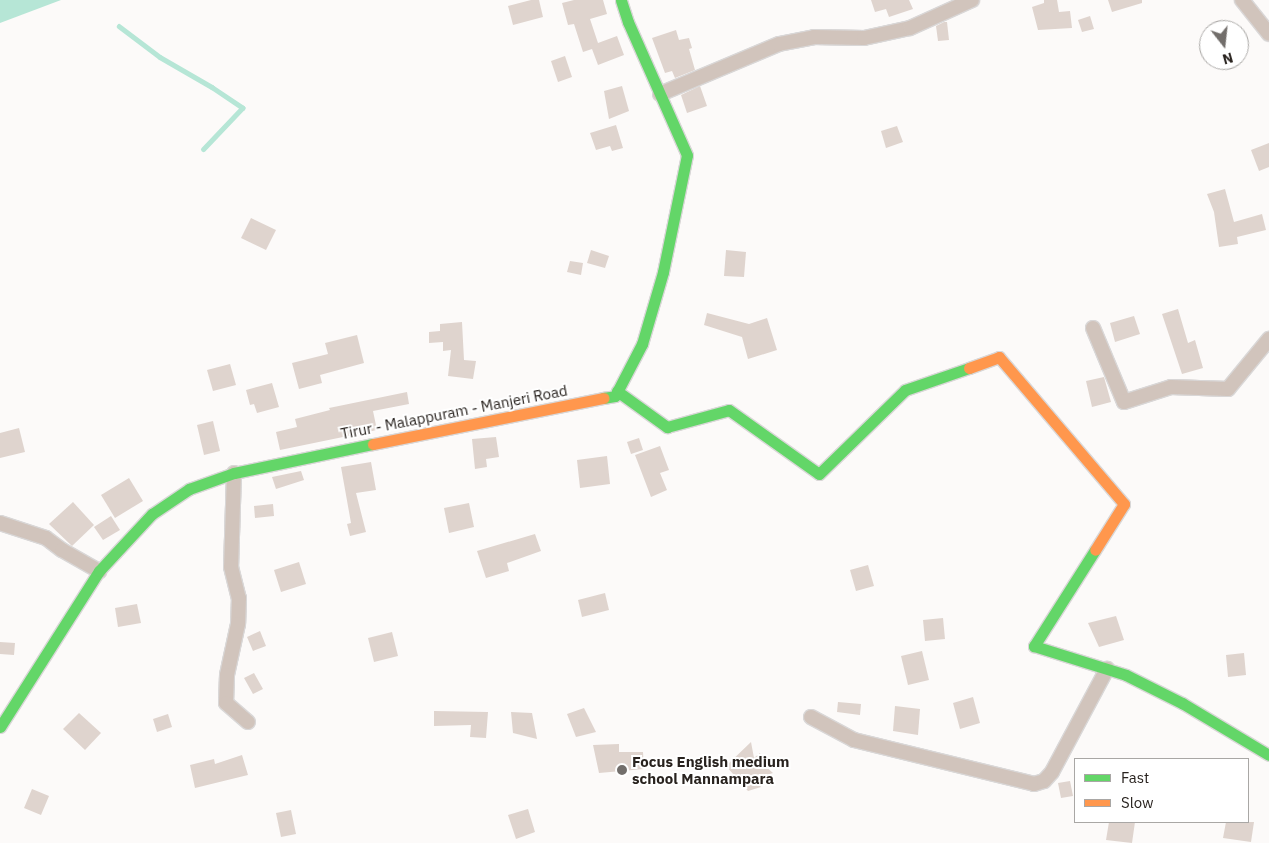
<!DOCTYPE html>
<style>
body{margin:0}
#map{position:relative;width:1269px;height:843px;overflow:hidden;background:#fcfaf9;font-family:"IBM Plex Sans",sans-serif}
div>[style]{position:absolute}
.water>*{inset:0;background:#b6e6d6}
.stream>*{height:4.5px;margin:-2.25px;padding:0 2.25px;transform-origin:2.25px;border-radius:2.25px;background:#b6e6d6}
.building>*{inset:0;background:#dfd4ce}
.roads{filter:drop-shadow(1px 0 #d9d7d7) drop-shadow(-1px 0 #d9d7d7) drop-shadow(0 1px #d9d7d7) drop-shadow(0 -1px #d9d7d7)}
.street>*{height:14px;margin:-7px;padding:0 7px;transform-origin:7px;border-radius:7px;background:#d1c4bc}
.fast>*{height:11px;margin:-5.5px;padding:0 5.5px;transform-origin:5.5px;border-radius:5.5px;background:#63d668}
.slow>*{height:11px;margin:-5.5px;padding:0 5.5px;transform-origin:5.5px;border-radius:5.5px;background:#ff974d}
.dots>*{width:14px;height:14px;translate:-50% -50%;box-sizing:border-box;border:2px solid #fff;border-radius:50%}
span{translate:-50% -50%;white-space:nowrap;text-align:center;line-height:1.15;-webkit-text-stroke:4px #fff;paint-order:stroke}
.street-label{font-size:15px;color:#28221e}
.poi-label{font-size:15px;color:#28221e;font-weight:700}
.left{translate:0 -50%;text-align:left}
.legend{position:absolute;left:1074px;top:758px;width:175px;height:65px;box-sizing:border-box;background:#fff;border:1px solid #a9a7a5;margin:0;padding:6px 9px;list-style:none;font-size:15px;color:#28221e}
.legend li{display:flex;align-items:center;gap:10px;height:25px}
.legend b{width:25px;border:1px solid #a9a7a5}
.north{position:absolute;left:1199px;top:20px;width:50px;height:50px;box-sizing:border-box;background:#fff;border:1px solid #a9a7a5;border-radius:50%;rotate:164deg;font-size:14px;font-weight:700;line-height:20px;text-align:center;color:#28221e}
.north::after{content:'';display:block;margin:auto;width:18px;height:22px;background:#726e6b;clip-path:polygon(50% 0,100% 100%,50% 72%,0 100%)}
</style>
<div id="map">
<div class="water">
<div style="clip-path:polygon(0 0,61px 0,0 23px)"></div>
</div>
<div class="stream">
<div style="left:119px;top:26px;width:51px;rotate:37.1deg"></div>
<div style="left:160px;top:57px;width:60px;rotate:30deg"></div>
<div style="left:212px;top:87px;width:37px;rotate:34deg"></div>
<div style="left:243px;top:108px;width:57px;rotate:133.6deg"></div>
</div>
<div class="building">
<div style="clip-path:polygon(531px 0,539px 0,543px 17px,513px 25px,508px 6px)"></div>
<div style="clip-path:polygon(574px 0,603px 0,607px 14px,590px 19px,598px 43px,617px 36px,624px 55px,598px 65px,592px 49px,583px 52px,574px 24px,568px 25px,562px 3px)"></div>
<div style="clip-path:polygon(871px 0,909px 0,913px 9px,889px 17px,886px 9px,875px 12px)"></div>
<div style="clip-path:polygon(1044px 0,1057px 0,1059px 12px,1070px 11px,1072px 28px,1038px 30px,1032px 7px,1044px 3px)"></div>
<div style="clip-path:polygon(1108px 0,1142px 0,1142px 3px,1112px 12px)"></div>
<div style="clip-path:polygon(1090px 16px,1094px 29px,1082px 32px,1078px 20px)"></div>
<div style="clip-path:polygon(944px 22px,947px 22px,949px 40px,938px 41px,936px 26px)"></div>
<div style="clip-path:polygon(676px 30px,679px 40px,689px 38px,692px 48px,689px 49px,695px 70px,675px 78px,672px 71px,665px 73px,652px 38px)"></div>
<div style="clip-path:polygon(565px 56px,572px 77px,558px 82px,551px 61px)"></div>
<div style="clip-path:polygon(622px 86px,629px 111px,609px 119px,604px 91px)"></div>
<div style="clip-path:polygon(700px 86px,707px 106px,687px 113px,681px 95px)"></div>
<div style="clip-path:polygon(616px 125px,623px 148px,612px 151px,610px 146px,596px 150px,590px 133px)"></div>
<div style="clip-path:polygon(897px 126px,903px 142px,886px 148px,881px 131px)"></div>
<div style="clip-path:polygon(1269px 143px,1269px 167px,1259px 171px,1251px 150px)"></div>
<div style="clip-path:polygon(1225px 189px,1234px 222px,1262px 214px,1266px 230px,1237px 237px,1238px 244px,1219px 247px,1214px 212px,1207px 194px)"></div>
<div style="clip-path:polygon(251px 218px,276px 230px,266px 250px,241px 238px)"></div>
<div style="clip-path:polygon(591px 250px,609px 256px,605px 268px,587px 263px)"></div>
<div style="clip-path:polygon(726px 250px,746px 252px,744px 277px,724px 276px)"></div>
<div style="clip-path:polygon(570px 261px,583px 263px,581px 275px,567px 272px)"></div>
<div style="clip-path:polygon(1178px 309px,1188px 343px,1195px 340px,1203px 368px,1182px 374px,1162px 314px)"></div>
<div style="clip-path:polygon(707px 313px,749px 324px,767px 318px,777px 350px,748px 359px,742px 337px,704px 325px)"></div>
<div style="clip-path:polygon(1134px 316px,1140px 334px,1115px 342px,1110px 323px)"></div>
<div style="clip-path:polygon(462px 322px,464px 360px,476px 361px,473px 379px,448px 376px,451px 350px,443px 351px,443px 342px,429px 343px,429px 332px,440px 331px,440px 324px)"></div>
<div style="clip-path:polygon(357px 335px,364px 363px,320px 375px,322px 383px,299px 389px,292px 363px,328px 354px,325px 343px)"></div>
<div style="clip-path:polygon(230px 364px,236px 385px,213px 391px,207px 370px)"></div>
<div style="clip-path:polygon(1104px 377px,1111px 402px,1092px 407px,1086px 381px)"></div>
<div style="clip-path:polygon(272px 383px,279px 407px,257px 413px,254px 404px,250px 405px,246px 390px)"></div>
<div style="clip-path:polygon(407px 392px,409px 404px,373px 411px,377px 430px,280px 450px,276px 432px,297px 427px,295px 419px,330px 410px,329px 408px)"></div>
<div style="clip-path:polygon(213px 421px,220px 451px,204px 455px,197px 425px)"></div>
<div style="clip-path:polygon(19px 428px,25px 452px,0 458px,0 433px)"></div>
<div style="clip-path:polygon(496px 437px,499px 457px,486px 459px,487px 467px,475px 469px,472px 439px)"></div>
<div style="clip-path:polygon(639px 438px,643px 450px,631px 454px,627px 442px)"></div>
<div style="clip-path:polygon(660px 446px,669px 470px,660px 473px,667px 490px,651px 497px,635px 455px)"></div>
<div style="clip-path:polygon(607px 456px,610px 484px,580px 488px,577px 460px)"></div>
<div style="clip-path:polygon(371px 462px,376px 490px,356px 493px,366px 532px,350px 536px,347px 524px,351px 523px,341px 467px)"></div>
<div style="clip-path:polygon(301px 471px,304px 480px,276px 489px,272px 477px)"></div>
<div style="clip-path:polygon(129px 478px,143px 501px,115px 518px,101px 495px)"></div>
<div style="clip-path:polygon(73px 502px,94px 525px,72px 546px,49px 524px)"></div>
<div style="clip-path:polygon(469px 503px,474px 527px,449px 533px,444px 508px)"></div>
<div style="clip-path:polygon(273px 504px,274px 516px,255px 518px,254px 506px)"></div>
<div style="clip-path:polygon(111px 516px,120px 530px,103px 540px,94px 527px)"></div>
<div style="clip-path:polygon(535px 534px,541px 551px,507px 563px,509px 571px,486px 578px,477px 551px)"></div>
<div style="clip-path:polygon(299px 562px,306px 584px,281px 592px,274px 570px)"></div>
<div style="clip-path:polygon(868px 565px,874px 586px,856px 591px,850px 570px)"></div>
<div style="clip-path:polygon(605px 593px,609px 610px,582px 617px,578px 600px)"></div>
<div style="clip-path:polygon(137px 604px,141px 623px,118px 627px,115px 608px)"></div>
<div style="clip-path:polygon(1116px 616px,1124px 640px,1099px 647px,1088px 623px)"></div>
<div style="clip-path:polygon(943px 618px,945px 639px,925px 641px,923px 620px)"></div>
<div style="clip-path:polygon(260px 631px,266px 646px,253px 651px,247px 637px)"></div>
<div style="clip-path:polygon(392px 632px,398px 656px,374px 662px,368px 638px)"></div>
<div style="clip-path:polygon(0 642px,15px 643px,14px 655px,0 654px)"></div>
<div style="clip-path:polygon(922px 651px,929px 680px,908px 685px,901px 656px)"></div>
<div style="clip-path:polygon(1244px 653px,1246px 675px,1228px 677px,1226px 655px)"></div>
<div style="clip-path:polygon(254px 673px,263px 689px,253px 694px,244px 678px)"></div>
<div style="clip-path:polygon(973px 697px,980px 723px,960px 729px,953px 703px)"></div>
<div style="clip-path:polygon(838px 702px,861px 704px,860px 715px,837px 712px)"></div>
<div style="clip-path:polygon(895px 706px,920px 709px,918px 735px,893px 731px)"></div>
<div style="clip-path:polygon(584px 708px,596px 732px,576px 737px,567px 714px)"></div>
<div style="clip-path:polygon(434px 711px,488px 712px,486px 738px,470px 737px,471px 725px,434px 726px)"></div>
<div style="clip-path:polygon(511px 712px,532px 713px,537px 739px,513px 733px)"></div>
<div style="clip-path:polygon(79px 713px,101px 733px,85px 750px,63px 729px)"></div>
<div style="clip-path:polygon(168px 714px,172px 727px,157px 732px,153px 719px)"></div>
<div style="clip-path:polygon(751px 742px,754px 758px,760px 753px,763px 764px,773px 773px,754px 779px,761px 787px,748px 791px,726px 766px)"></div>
<div style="clip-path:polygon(619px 744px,619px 752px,643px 752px,644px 769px,599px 773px,593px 745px)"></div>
<div style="clip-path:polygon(242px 755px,248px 775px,195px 788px,190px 765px,214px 759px,215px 764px)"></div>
<div style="clip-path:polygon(1070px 781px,1073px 796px,1061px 798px,1058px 783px)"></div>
<div style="clip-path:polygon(32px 789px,49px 796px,41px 815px,24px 808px)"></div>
<div style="clip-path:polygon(528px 809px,535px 832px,516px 839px,508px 815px)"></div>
<div style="clip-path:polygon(291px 810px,296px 834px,281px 837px,276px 813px)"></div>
<div style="clip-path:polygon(1109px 822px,1135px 822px,1132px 843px,1106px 840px)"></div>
<div style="clip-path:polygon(1226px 822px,1254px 822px,1251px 842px,1223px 838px)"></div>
</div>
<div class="roads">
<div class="street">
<div style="left:1242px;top:0;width:43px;rotate:51.5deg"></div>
<div style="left:660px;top:94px;width:129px;rotate:-22.8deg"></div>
<div style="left:779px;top:44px;width:36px;rotate:-11deg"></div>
<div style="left:814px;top:37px;width:50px;rotate:1.1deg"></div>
<div style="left:864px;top:38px;width:47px;rotate:-12.3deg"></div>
<div style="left:910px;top:28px;width:68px;rotate:-24.3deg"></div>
<div style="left:1093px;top:328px;width:80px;rotate:67.3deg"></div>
<div style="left:1124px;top:402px;width:49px;rotate:-17.7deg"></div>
<div style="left:1171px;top:387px;width:57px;rotate:2deg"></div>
<div style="left:1228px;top:389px;width:65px;rotate:-50.6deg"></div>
<div style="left:234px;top:473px;width:94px;rotate:91.8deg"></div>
<div style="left:231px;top:567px;width:32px;rotate:76deg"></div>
<div style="left:239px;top:598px;width:26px;rotate:92deg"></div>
<div style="left:238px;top:624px;width:52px;rotate:102.2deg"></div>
<div style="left:227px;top:675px;width:28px;rotate:92deg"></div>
<div style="left:226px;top:703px;width:29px;rotate:41deg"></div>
<div style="left:0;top:523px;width:48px;rotate:18.1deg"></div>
<div style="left:46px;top:538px;width:20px;rotate:37deg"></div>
<div style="left:62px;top:550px;width:43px;rotate:29.6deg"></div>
<div style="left:811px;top:717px;width:49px;rotate:28.1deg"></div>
<div style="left:854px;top:740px;width:185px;rotate:13.7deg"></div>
<div style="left:1034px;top:784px;width:10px;rotate:-17deg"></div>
<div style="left:1044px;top:781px;width:12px;rotate:-48deg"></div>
<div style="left:1052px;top:772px;width:117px;rotate:-61.9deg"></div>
</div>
<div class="fast">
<div style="left:617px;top:391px;width:62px;rotate:35.8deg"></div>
<div style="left:667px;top:427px;width:64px;rotate:-15.3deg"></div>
<div style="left:729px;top:410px;width:110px;rotate:35.4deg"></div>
<div style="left:819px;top:474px;width:120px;rotate:-44.3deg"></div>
<div style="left:905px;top:390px;width:68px;rotate:-19deg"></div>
<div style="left:603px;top:398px;width:12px;rotate:-9deg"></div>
<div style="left:615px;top:396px;width:59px;rotate:-62.6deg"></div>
<div style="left:642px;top:344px;width:75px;rotate:-73.7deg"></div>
<div style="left:663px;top:272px;width:119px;rotate:-78.4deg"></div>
<div style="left:687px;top:155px;width:145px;rotate:-113.9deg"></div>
<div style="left:628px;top:22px;width:23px;rotate:-108deg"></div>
<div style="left:1095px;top:550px;width:114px;rotate:122.4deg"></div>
<div style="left:1034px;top:646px;width:96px;rotate:17.5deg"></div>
<div style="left:1126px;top:675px;width:63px;rotate:26.6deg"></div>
<div style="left:1182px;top:703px;width:101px;rotate:30.9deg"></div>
<div style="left:0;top:727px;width:185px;rotate:-57.6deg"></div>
<div style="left:99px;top:571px;width:78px;rotate:-47.1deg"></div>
<div style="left:152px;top:514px;width:45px;rotate:-34deg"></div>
<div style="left:189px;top:489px;width:48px;rotate:-19.6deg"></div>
<div style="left:234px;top:473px;width:142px;rotate:-11.8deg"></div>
</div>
<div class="slow">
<div style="left:969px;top:368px;width:32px;rotate:-20deg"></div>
<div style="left:999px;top:357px;width:193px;rotate:49.6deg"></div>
<div style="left:1124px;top:504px;width:54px;rotate:122.2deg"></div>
<div style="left:373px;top:444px;width:235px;rotate:-11.3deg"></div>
</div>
</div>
<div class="dots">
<div style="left:622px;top:770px;background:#726e6b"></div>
</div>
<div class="street-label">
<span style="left:454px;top:412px;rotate:-11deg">Tirur - Malappuram - Manjeri Road</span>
</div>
<div class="poi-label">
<span class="left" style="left:632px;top:770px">Focus English medium<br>school Mannampara</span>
</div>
<ul class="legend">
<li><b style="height:6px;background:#63d668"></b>Fast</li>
<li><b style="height:6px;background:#ff974d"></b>Slow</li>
</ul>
<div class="north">N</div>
</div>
